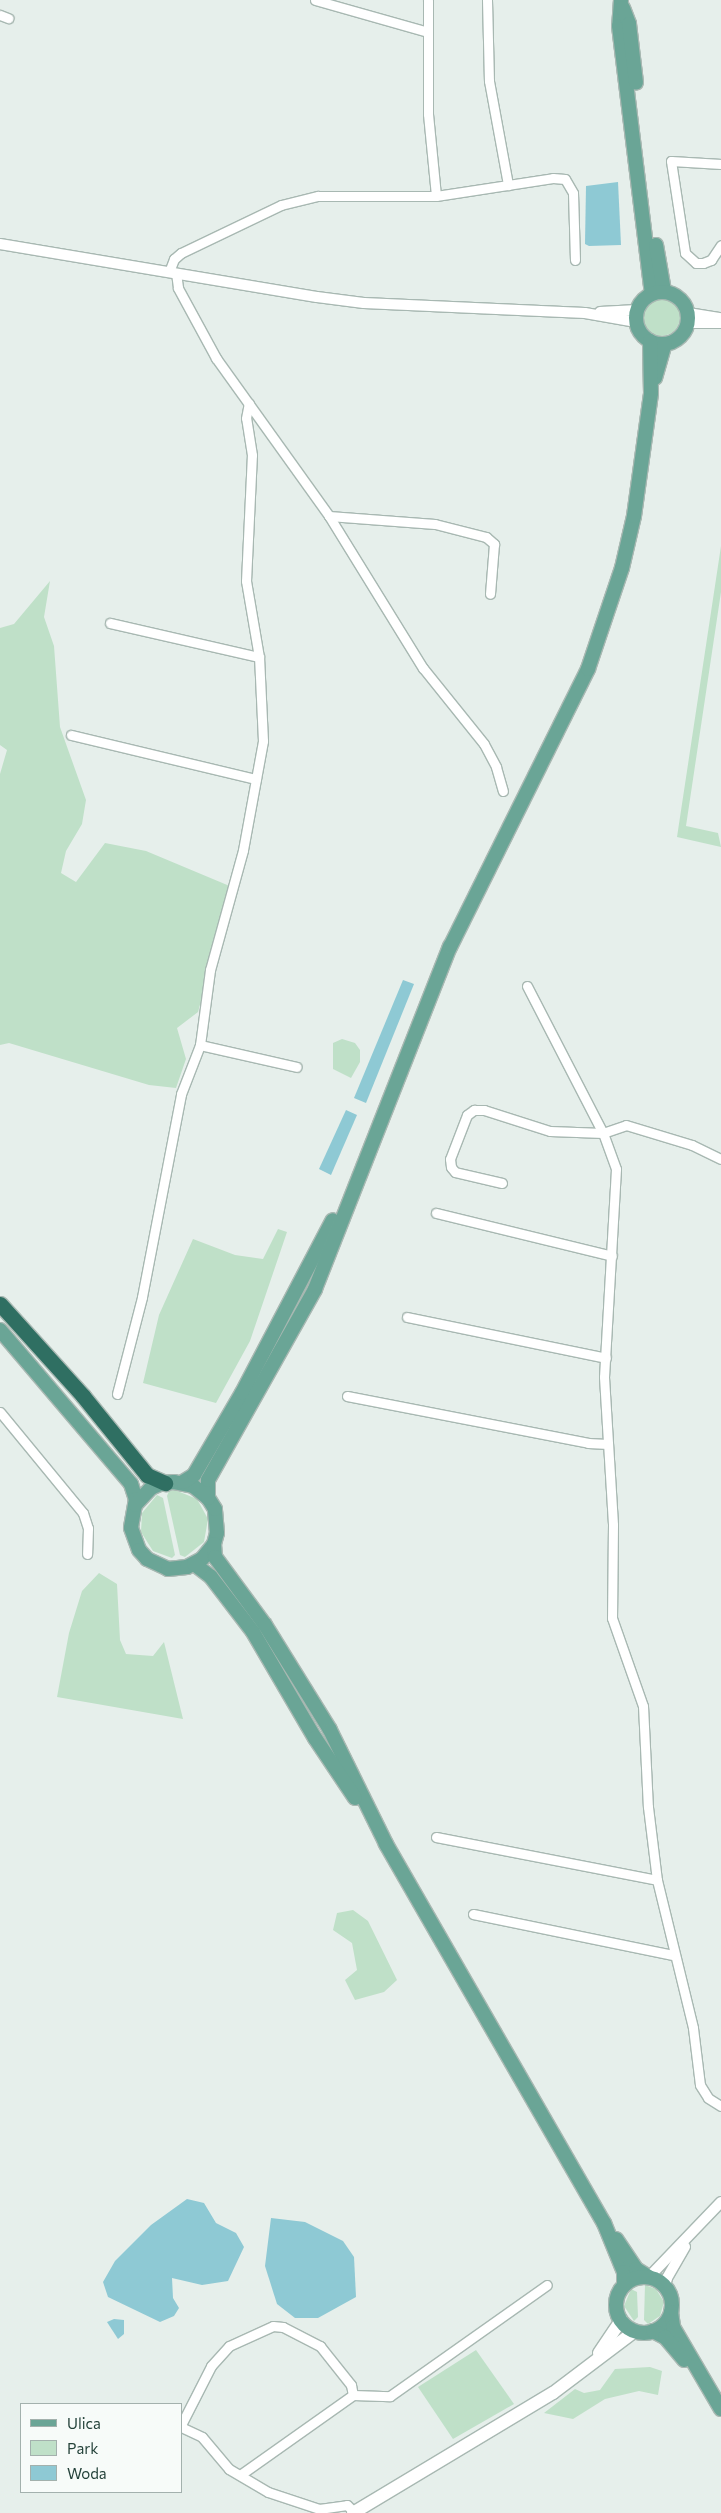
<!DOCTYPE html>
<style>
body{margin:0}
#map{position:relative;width:721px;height:2513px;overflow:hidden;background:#e6efeb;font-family:Commissioner,sans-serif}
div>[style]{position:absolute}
.green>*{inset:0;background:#bfe0c8}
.round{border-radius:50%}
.water>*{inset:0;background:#8ec9d4}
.roads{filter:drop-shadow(1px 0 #a8b8b2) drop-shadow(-1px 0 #a8b8b2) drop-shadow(0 1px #a8b8b2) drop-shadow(0 -1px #a8b8b2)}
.minor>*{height:9px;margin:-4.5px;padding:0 4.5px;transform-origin:4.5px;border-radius:4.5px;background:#fff}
.tertiary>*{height:10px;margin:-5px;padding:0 5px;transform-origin:5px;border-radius:5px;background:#fff}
.secondary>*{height:12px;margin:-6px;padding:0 6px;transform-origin:6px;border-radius:6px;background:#fff}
.primary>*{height:14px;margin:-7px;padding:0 7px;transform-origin:7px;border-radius:7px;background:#6aa596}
.primary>.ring{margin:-7px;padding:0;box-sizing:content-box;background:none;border:14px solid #6aa596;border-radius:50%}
.motorway>*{height:15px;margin:-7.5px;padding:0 7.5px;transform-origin:7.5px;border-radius:7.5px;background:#2f6f62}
span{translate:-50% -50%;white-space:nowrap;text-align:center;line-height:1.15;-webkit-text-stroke:4px #f7fbf9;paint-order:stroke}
.legend{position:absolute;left:20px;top:2403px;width:162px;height:90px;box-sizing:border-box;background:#f7fbf9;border:1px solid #a3b1ad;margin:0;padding:6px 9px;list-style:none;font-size:15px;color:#24423a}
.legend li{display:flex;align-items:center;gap:10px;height:25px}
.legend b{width:25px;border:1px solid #a3b1ad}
</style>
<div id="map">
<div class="green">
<div class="round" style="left:642px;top:298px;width:38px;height:38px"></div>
<div style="clip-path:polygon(721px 546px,721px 592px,686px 826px,718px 833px,721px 847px,677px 837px)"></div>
<div style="clip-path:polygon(50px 581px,44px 617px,54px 646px,60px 727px,86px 800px,82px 824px,66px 851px,61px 873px,76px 882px,105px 843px,146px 851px,232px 887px,198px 1012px,177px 1028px,186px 1059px,176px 1088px,149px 1085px,9px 1043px,0 1045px,0 774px,7px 750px,0 745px,0 628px,14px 624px)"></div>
<div style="clip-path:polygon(342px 1039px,355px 1043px,360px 1050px,360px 1062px,351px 1078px,333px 1069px,333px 1043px)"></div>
<div style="clip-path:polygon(278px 1229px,287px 1232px,250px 1341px,216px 1403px,143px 1383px,159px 1315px,193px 1239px,235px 1255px,263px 1259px)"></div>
<div style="clip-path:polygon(175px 1490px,197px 1499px,208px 1519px,204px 1542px,185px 1557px,180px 1555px,167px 1496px,169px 1491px)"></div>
<div style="clip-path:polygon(157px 1495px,163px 1498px,175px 1555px,172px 1558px,153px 1551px,141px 1532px,142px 1513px)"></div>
<div style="clip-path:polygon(99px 1573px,117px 1584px,120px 1640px,126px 1654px,153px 1656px,164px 1642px,183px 1719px,57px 1697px,69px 1633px,82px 1591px)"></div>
<div style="clip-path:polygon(353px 1910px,368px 1921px,397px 1980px,384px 1992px,355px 2000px,345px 1980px,357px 1970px,352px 1943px,333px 1930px,337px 1913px)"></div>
<div style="clip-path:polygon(645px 2285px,656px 2289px,664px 2302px,660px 2316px,648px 2324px,644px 2320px)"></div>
<div style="clip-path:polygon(631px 2289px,637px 2292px,638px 2317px,634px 2321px,624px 2306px)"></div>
<div style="clip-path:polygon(476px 2350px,514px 2404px,453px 2439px,418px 2387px)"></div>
<div style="clip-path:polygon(650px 2367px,662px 2371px,658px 2395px,639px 2391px,605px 2399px,573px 2419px,544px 2413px,575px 2389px,584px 2393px,600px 2390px,615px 2369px)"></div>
</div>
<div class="water">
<div style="clip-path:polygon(618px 182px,621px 245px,589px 246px,585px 244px,586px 186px)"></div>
<div style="clip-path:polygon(403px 980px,414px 984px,366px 1103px,354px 1098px)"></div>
<div style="clip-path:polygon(346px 1110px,357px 1115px,331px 1175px,319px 1169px)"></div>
<div style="clip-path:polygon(187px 2199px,204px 2203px,216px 2223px,236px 2233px,244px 2247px,228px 2281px,202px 2285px,172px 2278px,173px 2298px,179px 2308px,174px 2316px,160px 2322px,108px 2297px,103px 2282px,115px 2261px,151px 2225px)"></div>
<div style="clip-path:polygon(271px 2218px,305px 2222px,343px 2241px,354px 2257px,356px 2297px,318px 2318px,295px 2318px,277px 2304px,265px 2266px)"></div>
<div style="clip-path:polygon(114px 2319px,124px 2320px,124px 2334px,118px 2339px,107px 2322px)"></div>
</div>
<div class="roads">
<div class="minor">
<div style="left:315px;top:0;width:117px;rotate:15.8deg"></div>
<div style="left:428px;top:0;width:114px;rotate:90deg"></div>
<div style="left:428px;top:114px;width:82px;rotate:84.4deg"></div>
<div style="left:487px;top:0;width:81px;rotate:88.6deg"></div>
<div style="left:489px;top:81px;width:106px;rotate:79.6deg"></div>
<div style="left:0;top:15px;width:9px;rotate:21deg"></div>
<div style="left:721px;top:164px;width:50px;rotate:-176.6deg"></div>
<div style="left:671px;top:161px;width:93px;rotate:81.3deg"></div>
<div style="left:685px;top:253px;width:15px;rotate:42deg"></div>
<div style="left:696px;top:263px;width:7px"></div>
<div style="left:703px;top:263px;width:9px;rotate:-21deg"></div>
<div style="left:711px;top:260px;width:18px;rotate:-56deg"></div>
<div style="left:169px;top:272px;width:14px;rotate:-69deg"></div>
<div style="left:174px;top:259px;width:9px;rotate:-41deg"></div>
<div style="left:181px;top:253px;width:111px;rotate:-25.6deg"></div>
<div style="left:281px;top:205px;width:38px;rotate:-14deg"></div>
<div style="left:318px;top:196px;width:118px"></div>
<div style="left:436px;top:196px;width:118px;rotate:-8.7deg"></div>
<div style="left:553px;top:178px;width:12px;rotate:5deg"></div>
<div style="left:565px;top:179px;width:16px;rotate:60deg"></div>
<div style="left:573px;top:193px;width:67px;rotate:88.3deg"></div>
<div style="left:176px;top:273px;width:15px;rotate:82deg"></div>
<div style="left:178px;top:288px;width:80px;rotate:61.5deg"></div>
<div style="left:216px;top:358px;width:194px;rotate:54.4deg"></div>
<div style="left:329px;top:516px;width:179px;rotate:58.3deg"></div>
<div style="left:423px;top:668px;width:97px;rotate:51.2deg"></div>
<div style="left:484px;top:744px;width:26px;rotate:62deg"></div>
<div style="left:496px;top:767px;width:25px;rotate:74deg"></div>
<div style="left:329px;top:516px;width:106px;rotate:4.3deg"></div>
<div style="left:435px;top:524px;width:53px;rotate:14.3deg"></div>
<div style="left:486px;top:537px;width:11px;rotate:41deg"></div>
<div style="left:494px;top:544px;width:50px;rotate:94.6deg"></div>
<div style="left:110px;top:623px;width:153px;rotate:12.9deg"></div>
<div style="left:71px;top:735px;width:190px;rotate:13.4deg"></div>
<div style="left:527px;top:986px;width:165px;rotate:62.7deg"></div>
<div style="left:603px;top:1133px;width:38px;rotate:70deg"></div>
<div style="left:616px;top:1169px;width:208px;rotate:93.3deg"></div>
<div style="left:604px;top:1377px;width:148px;rotate:86.5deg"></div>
<div style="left:613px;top:1525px;width:93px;rotate:90.6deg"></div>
<div style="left:612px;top:1618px;width:93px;rotate:70.6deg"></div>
<div style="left:643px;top:1706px;width:101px;rotate:87.2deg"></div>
<div style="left:648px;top:1807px;width:74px;rotate:83deg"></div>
<div style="left:657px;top:1880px;width:152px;rotate:76.3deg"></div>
<div style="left:693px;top:2028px;width:57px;rotate:83deg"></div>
<div style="left:700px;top:2085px;width:15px;rotate:58deg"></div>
<div style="left:708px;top:2098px;width:15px;rotate:32deg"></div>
<div style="left:200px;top:1045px;width:99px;rotate:12.8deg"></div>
<div style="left:502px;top:1183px;width:48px;rotate:-166.8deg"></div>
<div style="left:455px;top:1172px;width:6px;rotate:-129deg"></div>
<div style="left:451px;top:1167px;width:8px;rotate:-97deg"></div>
<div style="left:450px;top:1159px;width:47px;rotate:-68.9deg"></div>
<div style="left:467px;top:1115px;width:9px;rotate:-36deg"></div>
<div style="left:474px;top:1110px;width:10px"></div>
<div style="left:484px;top:1110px;width:69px;rotate:17.7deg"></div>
<div style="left:550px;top:1131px;width:53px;rotate:2.2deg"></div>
<div style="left:603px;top:1133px;width:24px;rotate:-19deg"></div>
<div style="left:626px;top:1125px;width:69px;rotate:16.9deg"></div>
<div style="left:692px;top:1145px;width:32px;rotate:26deg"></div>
<div style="left:436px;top:1213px;width:181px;rotate:13.7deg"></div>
<div style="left:407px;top:1317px;width:203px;rotate:11.6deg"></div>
<div style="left:117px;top:1394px;width:100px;rotate:-75.5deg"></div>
<div style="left:142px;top:1297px;width:207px;rotate:-79.1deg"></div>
<div style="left:181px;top:1094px;width:53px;rotate:-68.8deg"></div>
<div style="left:200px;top:1045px;width:76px;rotate:-82.4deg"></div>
<div style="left:210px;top:970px;width:124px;rotate:-74.6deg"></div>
<div style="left:243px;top:850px;width:111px;rotate:-79.6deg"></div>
<div style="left:263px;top:741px;width:84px;rotate:-92.7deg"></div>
<div style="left:259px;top:657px;width:77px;rotate:-99.7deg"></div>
<div style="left:246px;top:581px;width:126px;rotate:-87.3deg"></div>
<div style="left:252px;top:455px;width:37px;rotate:-99deg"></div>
<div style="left:246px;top:418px;width:15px;rotate:-79deg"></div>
<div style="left:347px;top:1396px;width:246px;rotate:11deg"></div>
<div style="left:588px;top:1443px;width:20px;rotate:3deg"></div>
<div style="left:0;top:1412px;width:131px;rotate:50.6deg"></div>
<div style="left:83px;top:1513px;width:16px;rotate:72deg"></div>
<div style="left:88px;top:1528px;width:26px;rotate:92deg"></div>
<div style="left:436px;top:1837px;width:225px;rotate:11deg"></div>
<div style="left:473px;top:1914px;width:204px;rotate:11.6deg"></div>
<div style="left:181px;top:2425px;width:66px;rotate:-63deg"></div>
<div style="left:211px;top:2366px;width:27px;rotate:-48deg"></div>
<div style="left:229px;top:2346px;width:48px;rotate:-24.4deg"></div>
<div style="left:273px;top:2326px;width:10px;rotate:6deg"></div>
<div style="left:283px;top:2327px;width:42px;rotate:27.2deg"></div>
<div style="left:320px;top:2346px;width:50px;rotate:51.5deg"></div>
<div style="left:351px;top:2385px;width:10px;rotate:79deg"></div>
<div style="left:181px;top:2427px;width:23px;rotate:25deg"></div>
<div style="left:202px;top:2437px;width:42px;rotate:49.8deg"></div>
<div style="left:229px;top:2469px;width:45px;rotate:30.5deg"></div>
<div style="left:268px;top:2492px;width:54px;rotate:18.4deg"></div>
<div style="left:319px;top:2509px;width:28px;rotate:-8deg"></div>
<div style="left:347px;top:2505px;width:10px;rotate:45deg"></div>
<div style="left:240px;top:2475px;width:138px;rotate:-35.3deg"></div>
<div style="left:353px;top:2395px;width:37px;rotate:2deg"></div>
<div style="left:390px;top:2396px;width:192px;rotate:-35.3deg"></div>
</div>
<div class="tertiary">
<div style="left:0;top:244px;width:321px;rotate:9.5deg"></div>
<div style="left:317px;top:297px;width:47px;rotate:7.3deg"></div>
<div style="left:364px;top:303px;width:221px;rotate:2.6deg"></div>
<div style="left:585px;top:313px;width:52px;rotate:10deg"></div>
<div style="left:600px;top:312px;width:37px;rotate:-3deg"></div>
<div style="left:688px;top:313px;width:33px;rotate:9deg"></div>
<div style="left:688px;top:323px;width:33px"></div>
<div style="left:649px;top:2277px;width:104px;rotate:-46.2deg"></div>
<div style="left:665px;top:2286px;width:8px;rotate:-76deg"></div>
<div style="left:667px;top:2278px;width:36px;rotate:-60deg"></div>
</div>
<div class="secondary">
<div style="left:599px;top:2353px;width:40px;rotate:-56deg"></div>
<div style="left:353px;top:2513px;width:233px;rotate:-31deg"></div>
<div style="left:553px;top:2393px;width:103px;rotate:-37.1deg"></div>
</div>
<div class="primary">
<div style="left:621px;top:0;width:26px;rotate:94deg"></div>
<div style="left:619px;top:26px;width:269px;rotate:83deg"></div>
<div style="left:623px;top:8px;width:17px;rotate:69deg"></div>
<div style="left:629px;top:24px;width:59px;rotate:83.2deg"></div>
<div style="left:656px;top:245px;width:47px;rotate:80.1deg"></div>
<div class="ring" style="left:636px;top:292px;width:38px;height:38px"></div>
<div style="left:655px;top:378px;width:35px;rotate:-74deg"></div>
<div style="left:0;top:1330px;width:202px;rotate:49.6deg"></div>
<div style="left:131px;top:1484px;width:16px;rotate:72deg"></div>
<div style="left:136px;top:1499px;width:29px;rotate:100deg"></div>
<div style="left:131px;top:1528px;width:23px;rotate:70deg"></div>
<div style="left:139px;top:1550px;width:12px;rotate:48deg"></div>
<div style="left:147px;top:1559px;width:23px;rotate:25deg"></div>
<div style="left:168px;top:1569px;width:19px;rotate:-6deg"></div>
<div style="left:187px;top:1567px;width:17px;rotate:-28deg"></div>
<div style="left:202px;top:1559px;width:19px;rotate:-51deg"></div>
<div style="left:214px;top:1544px;width:11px;rotate:-75deg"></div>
<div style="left:217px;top:1533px;width:24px;rotate:-95deg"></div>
<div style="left:215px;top:1509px;width:13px;rotate:-122deg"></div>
<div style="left:208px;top:1498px;width:19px;rotate:-141deg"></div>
<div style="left:193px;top:1486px;width:19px;rotate:-168deg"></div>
<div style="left:174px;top:1482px;width:12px;rotate:175deg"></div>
<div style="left:162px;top:1483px;width:12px;rotate:156deg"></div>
<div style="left:151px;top:1488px;width:23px;rotate:133deg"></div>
<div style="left:183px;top:1482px;width:13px;rotate:-32deg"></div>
<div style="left:194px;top:1475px;width:95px;rotate:-59.7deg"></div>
<div style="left:242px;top:1393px;width:195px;rotate:-62.3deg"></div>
<div style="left:208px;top:1498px;width:18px;rotate:-90deg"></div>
<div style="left:208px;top:1480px;width:219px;rotate:-60.7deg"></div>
<div style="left:315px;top:1289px;width:368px;rotate:-68.5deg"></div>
<div style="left:450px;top:947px;width:310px;rotate:-63.6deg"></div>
<div style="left:588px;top:669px;width:107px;rotate:-71.4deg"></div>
<div style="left:622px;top:568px;width:53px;rotate:-77deg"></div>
<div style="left:634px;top:516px;width:124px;rotate:-82.1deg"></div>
<div style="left:651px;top:393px;width:52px;rotate:-91.1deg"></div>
<div style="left:214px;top:1544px;width:13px;rotate:86deg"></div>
<div style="left:215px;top:1557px;width:84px;rotate:53.7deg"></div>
<div style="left:265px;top:1625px;width:123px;rotate:58.2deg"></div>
<div style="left:330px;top:1730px;width:127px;rotate:63.8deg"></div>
<div style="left:386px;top:1844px;width:437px;rotate:60.1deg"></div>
<div style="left:604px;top:2223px;width:53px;rotate:67.8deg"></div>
<div style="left:624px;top:2272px;width:13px;rotate:90deg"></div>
<div style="left:194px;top:1564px;width:21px;rotate:37deg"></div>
<div style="left:211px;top:1577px;width:69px;rotate:52.6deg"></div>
<div style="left:253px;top:1632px;width:123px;rotate:59.7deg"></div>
<div style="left:315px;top:1738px;width:72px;rotate:56.3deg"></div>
<div style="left:616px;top:2239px;width:36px;rotate:56deg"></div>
<div style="left:636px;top:2269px;width:15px;rotate:32deg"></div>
<div class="ring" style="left:616px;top:2277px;width:42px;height:42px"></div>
<div style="left:671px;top:2312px;width:15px;rotate:82deg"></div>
<div style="left:673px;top:2327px;width:95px;rotate:59.7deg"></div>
<div style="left:653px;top:2331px;width:13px;rotate:27deg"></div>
<div style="left:665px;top:2337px;width:30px;rotate:50deg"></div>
</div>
<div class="motorway">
<div style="left:0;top:1304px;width:124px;rotate:47.9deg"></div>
<div style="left:83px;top:1396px;width:102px;rotate:51deg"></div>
<div style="left:147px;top:1475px;width:20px;rotate:24deg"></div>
</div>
</div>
<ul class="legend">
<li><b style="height:6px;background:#6aa596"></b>Ulica</li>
<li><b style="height:14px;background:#bfe0c8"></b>Park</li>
<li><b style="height:14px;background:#8ec9d4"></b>Woda</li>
</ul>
</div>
